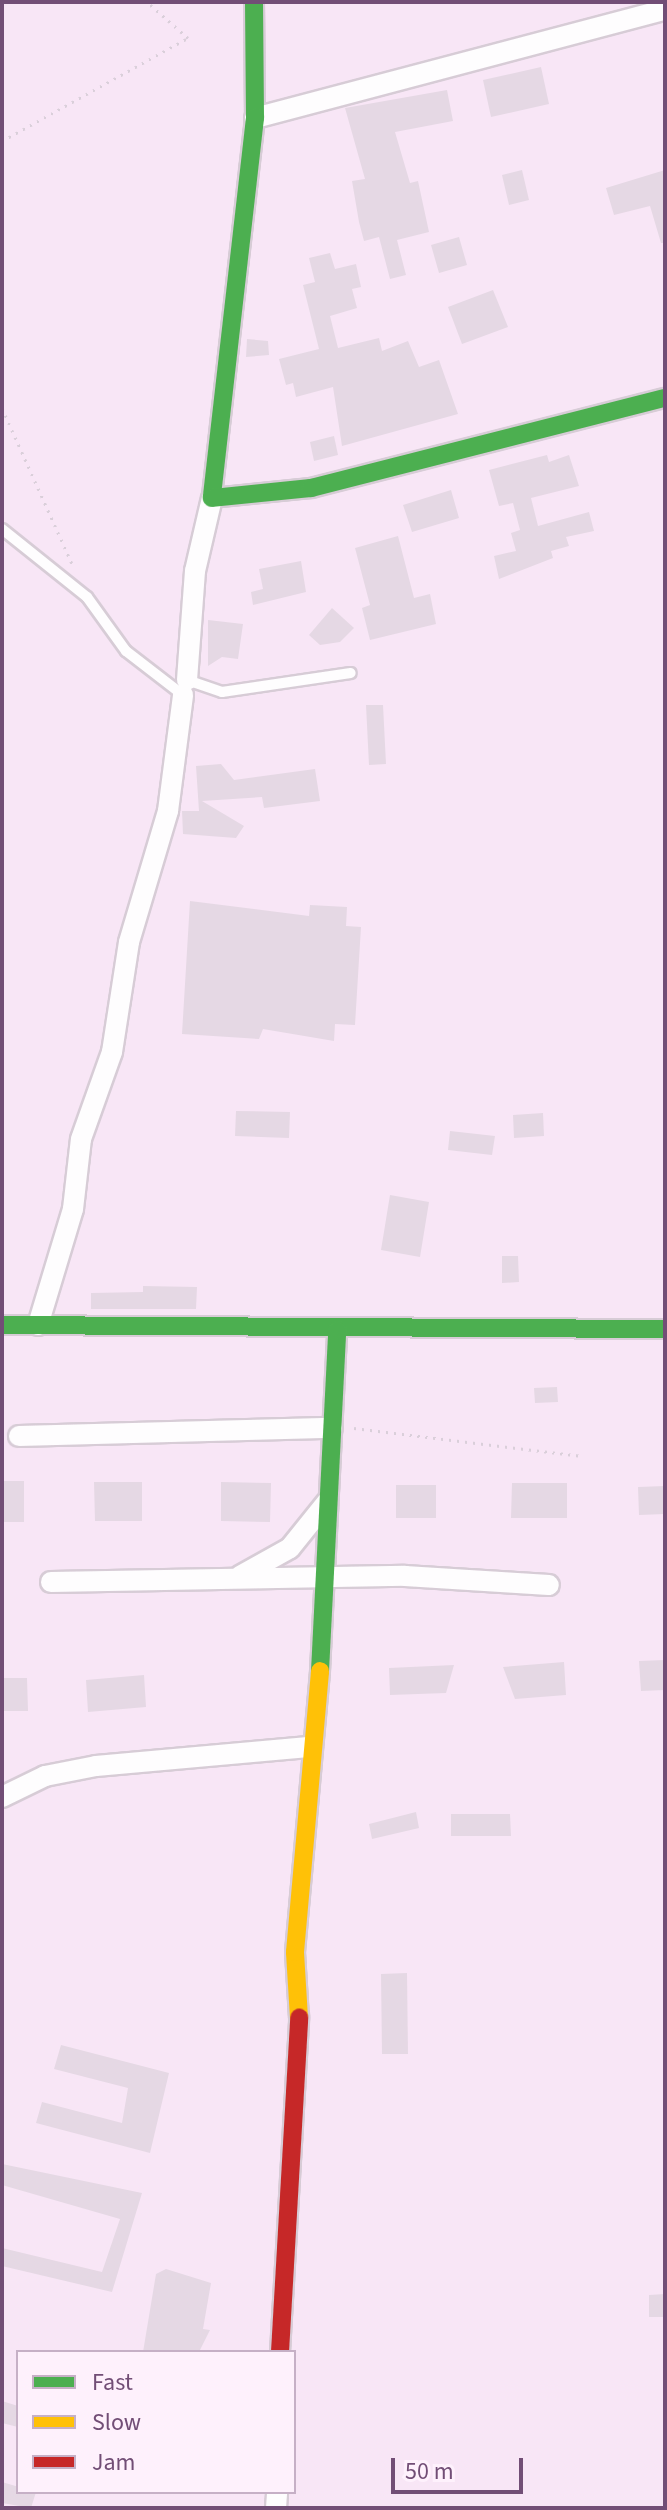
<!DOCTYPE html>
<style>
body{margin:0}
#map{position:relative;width:667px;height:2510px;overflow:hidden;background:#f8eff6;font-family:"Source Sans 3",sans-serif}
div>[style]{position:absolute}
.residential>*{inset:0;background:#f8e6f6}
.building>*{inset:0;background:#e5d8e4}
.path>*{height:3px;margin-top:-1.5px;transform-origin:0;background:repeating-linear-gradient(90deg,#dacfda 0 2px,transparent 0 8px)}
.roads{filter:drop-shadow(2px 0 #d7ccd6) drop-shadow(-2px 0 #d7ccd6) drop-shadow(0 2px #d7ccd6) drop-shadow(0 -2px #d7ccd6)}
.lane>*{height:10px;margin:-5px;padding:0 5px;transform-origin:5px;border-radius:5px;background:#fefdfe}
.street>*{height:20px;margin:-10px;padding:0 10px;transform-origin:10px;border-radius:10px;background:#fefdfe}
.fast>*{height:18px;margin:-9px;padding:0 9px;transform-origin:9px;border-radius:9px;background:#4caf50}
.slow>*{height:18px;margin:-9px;padding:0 9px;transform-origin:9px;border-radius:9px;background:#ffc107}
.jam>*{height:18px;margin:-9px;padding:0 9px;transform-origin:9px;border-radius:9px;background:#c62828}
span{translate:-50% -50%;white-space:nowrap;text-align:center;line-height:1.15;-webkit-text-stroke:8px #fef1fc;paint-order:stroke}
.frame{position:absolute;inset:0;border:4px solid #724e76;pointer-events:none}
.legend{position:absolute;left:16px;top:2350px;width:280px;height:144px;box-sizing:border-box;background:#fef1fc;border:2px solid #c6b0c6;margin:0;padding:10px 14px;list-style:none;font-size:24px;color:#724e76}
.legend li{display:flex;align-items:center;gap:16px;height:40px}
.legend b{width:40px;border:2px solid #c6b0c6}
.scale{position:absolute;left:391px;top:2458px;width:132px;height:36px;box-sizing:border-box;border:4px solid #724e76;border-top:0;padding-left:10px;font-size:24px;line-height:28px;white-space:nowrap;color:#724e76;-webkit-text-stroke:6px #fef1fc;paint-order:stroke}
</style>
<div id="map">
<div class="residential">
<div style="clip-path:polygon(evenodd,2px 2px,665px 2px,665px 2508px,2px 2508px,2px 2px,18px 2352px,294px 2352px,294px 2492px,18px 2492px,18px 2352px)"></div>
</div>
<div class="building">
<div style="clip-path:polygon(541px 67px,549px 104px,491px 117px,483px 80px)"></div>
<div style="clip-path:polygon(447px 90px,453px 121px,395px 132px,410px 183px,418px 181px,429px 232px,397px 240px,406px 275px,390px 279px,379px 237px,364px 241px,359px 222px,352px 181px,365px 179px,345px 108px)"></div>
<div style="clip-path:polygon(522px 170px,529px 200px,509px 205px,502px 175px)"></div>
<div style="clip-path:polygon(665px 170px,665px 243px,661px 243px,650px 206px,614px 215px,606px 188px)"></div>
<div style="clip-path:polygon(459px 237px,467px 265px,439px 273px,431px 245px)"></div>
<div style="clip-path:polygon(330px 253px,335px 269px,356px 264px,361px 287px,352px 289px,357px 308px,330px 316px,338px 348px,379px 338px,382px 351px,408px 341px,419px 367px,439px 360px,458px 414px,342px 446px,333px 387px,296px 397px,293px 383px,286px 385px,279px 359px,319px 349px,303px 285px,315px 282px,309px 258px)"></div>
<div style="clip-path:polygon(493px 290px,508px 327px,462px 344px,448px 307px)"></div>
<div style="clip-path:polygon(247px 339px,268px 341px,269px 355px,246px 357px)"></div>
<div style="clip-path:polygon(334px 436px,338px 455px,314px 461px,310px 442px)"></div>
<div style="clip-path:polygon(547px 455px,549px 462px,569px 455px,579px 486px,531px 498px,538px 526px,589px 512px,594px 531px,566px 537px,569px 546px,551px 551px,553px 558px,499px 579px,494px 556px,516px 551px,511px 533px,520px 530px,513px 503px,499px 506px,489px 470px)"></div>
<div style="clip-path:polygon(451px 490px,459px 518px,412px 532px,403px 505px)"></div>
<div style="clip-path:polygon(398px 536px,414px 598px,430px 594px,436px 624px,370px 640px,362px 608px,370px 605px,355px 548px)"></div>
<div style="clip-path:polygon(301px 561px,306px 592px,253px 605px,251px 592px,263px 589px,259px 569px)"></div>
<div style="clip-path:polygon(332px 608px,354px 628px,340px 642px,320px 645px,309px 635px)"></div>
<div style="clip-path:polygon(208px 620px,243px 624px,238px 659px,222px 657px,208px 666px)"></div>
<div style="clip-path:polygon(366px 705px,383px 705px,386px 764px,369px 765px)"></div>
<div style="clip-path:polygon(221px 764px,234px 780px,315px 769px,320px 801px,264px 808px,262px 797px,202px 801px,244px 826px,236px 838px,183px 834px,182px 811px,199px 811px,196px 766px)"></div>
<div style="clip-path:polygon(190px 901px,309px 916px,310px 905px,347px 907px,346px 926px,361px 927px,355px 1025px,335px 1024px,334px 1041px,263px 1029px,259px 1039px,182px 1034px)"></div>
<div style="clip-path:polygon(236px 1111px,290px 1112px,289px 1138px,235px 1136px)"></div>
<div style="clip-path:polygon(543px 1113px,544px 1136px,514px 1138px,513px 1115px)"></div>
<div style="clip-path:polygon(450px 1131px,495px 1136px,492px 1155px,448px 1150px)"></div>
<div style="clip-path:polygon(390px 1195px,429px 1202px,420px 1257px,381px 1250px)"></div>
<div style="clip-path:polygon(502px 1256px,518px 1256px,519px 1282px,502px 1283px)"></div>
<div style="clip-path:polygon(143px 1286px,197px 1287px,196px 1309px,91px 1309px,91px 1293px,143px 1292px)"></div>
<div style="clip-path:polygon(557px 1387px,558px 1402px,535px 1403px,534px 1388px)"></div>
<div style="clip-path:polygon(2px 1481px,24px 1481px,24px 1522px,2px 1522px)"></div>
<div style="clip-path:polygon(94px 1482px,142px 1482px,142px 1521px,95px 1521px)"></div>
<div style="clip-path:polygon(221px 1482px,271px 1483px,270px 1522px,221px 1521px)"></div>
<div style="clip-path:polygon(512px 1483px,567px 1483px,567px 1518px,511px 1518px)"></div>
<div style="clip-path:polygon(396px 1485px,436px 1485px,436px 1518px,396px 1518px)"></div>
<div style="clip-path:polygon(665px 1486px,665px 1514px,639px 1515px,638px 1487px)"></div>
<div style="clip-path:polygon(665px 1660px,665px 1690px,641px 1691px,639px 1661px)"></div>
<div style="clip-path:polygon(564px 1662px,566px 1695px,515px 1699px,503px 1667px)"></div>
<div style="clip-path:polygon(454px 1665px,446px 1693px,390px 1695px,389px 1668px)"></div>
<div style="clip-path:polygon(144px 1675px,146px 1707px,88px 1712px,86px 1680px)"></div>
<div style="clip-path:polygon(2px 1678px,27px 1678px,28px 1711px,2px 1711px)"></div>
<div style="clip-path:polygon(416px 1812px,419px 1828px,372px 1839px,369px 1824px)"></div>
<div style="clip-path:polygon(451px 1814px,510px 1814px,511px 1836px,451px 1836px)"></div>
<div style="clip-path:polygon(407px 1973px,408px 2054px,382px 2054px,381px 1974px)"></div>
<div style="clip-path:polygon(61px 2045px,169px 2073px,150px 2153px,36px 2123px,42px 2102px,122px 2123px,128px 2088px,54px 2069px)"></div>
<div style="clip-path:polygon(2px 2164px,142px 2193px,112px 2292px,2px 2266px,2px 2248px,102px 2272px,120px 2219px,2px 2185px)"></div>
<div style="clip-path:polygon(166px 2269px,211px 2283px,203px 2329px,210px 2330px,199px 2352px,143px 2352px,156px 2274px)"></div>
<div style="clip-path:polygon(665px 2294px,665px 2317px,649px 2317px,649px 2295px)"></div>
<div style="clip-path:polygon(2px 2401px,18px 2406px,18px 2427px,2px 2423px)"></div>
<div style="clip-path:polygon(2px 2482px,36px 2492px,31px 2508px,2px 2503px)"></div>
</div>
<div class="path">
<div style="left:2px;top:141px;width:213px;rotate:-29deg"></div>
<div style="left:188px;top:38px;width:55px;rotate:-138.7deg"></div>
<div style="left:2px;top:408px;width:175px;rotate:65.8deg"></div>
<div style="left:354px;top:1428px;width:230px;rotate:7deg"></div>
</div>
<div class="roads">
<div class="lane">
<div style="left:2px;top:529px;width:109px;rotate:38.7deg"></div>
<div style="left:87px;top:597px;width:67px;rotate:54.2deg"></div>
<div style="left:126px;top:651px;width:72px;rotate:37.7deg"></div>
<div style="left:183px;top:695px;width:16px;rotate:-75deg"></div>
<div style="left:187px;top:680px;width:37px;rotate:19deg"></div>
<div style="left:222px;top:692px;width:130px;rotate:-8.4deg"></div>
</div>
<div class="street">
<div style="left:255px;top:118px;width:424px;rotate:-14.8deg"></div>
<div style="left:187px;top:680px;width:109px;rotate:-85.8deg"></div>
<div style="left:195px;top:571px;width:75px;rotate:-76.9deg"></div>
<div style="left:38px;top:1325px;width:121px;rotate:-73.2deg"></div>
<div style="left:73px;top:1209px;width:70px;rotate:-83.5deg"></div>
<div style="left:81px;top:1139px;width:92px;rotate:-70.4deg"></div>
<div style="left:112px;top:1052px;width:111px;rotate:-81.2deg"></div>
<div style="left:129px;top:942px;width:137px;rotate:-73.4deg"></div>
<div style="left:168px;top:811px;width:117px;rotate:-82.6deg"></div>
<div style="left:19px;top:1436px;width:313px;rotate:-1.5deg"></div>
<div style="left:240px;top:1576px;width:57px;rotate:-29.2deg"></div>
<div style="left:290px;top:1548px;width:59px;rotate:-51.2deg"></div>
<div style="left:51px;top:1582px;width:354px;rotate:-1deg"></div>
<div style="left:405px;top:1576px;width:144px;rotate:3.6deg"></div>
<div style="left:2px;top:1797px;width:48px;rotate:-26deg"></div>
<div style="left:45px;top:1776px;width:52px;rotate:-11.1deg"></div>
<div style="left:96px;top:1766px;width:216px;rotate:-5.1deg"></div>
<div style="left:276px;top:2508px;width:16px;rotate:-86deg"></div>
</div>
<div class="fast">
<div style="left:254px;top:2px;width:116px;rotate:89.5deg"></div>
<div style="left:255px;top:118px;width:382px;rotate:96.5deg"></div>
<div style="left:212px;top:498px;width:100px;rotate:-5.8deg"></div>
<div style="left:311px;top:488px;width:365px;rotate:-14.3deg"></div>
<div style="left:2px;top:1325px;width:663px;rotate:0.35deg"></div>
<div style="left:320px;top:1671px;width:341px;rotate:-87.1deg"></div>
</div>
<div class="slow">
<div style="left:299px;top:2018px;width:66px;rotate:-93.5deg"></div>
<div style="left:295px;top:1952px;width:282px;rotate:-84.9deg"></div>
</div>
<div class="jam">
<div style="left:280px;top:2352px;width:335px;rotate:-86.7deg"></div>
</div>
</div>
<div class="frame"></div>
<ul class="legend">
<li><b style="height:10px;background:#4caf50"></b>Fast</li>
<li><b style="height:10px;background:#ffc107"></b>Slow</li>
<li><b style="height:10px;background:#c62828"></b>Jam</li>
</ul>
<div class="scale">50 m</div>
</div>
